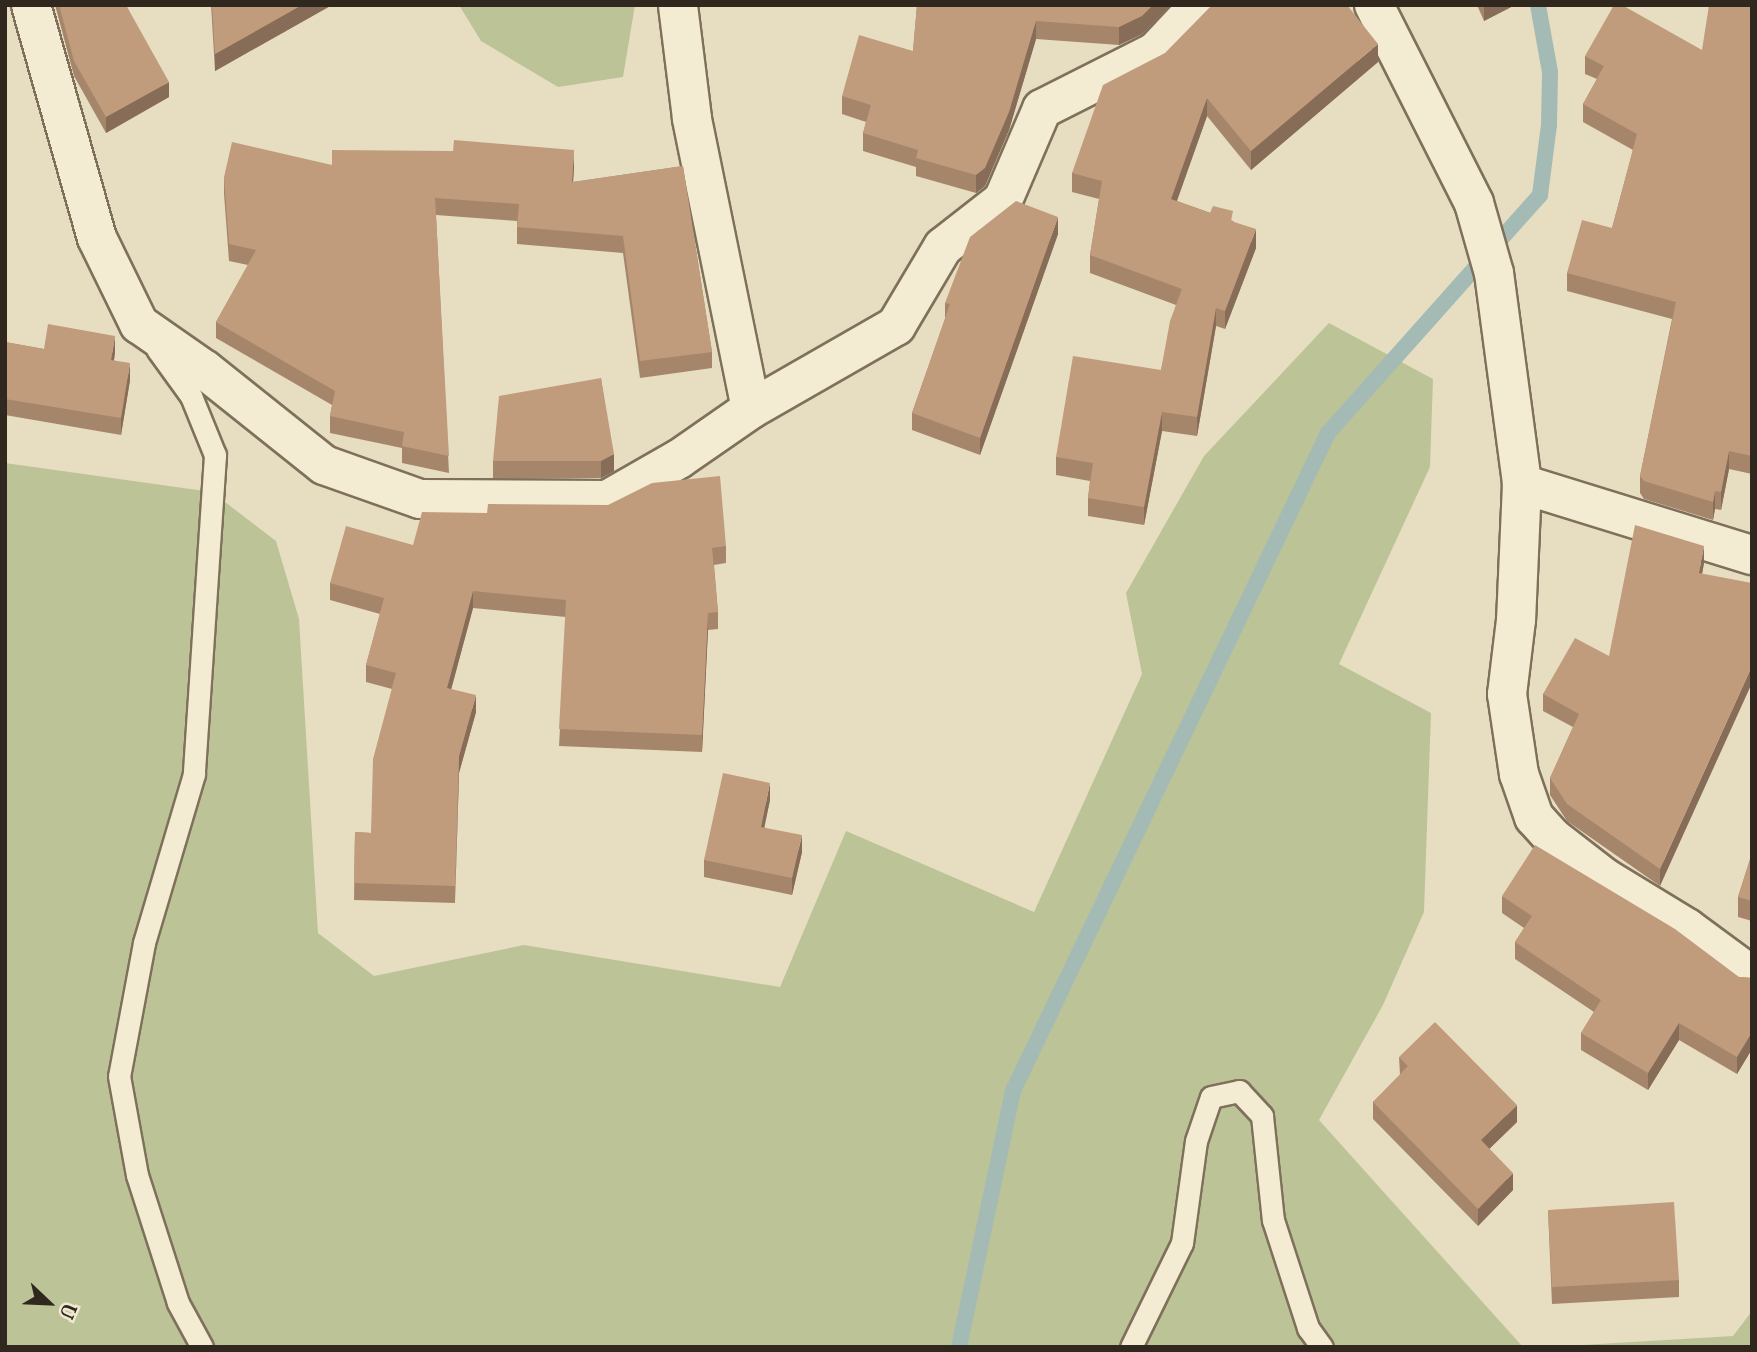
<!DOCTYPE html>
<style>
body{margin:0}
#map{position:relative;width:1757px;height:1352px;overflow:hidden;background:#e7dec2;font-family:Merriweather,serif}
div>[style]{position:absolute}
.green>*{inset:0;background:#bcc497}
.stream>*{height:16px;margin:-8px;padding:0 8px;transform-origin:8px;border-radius:8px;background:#a3bab5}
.roads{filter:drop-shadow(2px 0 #7f705b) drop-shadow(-2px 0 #7f705b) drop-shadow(0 2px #7f705b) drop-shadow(0 -2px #7f705b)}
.lane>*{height:21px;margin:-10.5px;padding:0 10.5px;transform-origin:10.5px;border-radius:10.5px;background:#f3ecd3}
.street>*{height:38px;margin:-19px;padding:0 19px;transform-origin:19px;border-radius:19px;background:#f3ecd3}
.secondary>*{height:38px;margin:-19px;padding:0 19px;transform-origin:19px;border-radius:19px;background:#f3ecd3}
.wall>*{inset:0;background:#a6866b}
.shaded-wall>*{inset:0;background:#876d57}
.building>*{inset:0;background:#c19c7c}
span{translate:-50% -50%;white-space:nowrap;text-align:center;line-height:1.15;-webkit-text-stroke:5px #f0e8d0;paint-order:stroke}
.frame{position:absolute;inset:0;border:7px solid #30281e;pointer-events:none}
.north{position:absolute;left:14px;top:1268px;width:70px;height:70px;-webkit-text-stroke:5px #f0e8d0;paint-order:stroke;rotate:113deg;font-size:19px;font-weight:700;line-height:28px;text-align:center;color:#30281e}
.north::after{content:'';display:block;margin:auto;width:24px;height:32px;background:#30281e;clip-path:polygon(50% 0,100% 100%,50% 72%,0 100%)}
</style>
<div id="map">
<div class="green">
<div style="clip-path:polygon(459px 5px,635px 5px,623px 77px,558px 87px,481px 41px)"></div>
<div style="clip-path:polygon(1329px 323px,1433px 379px,1430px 467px,1339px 664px,1431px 713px,1424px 912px,1383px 1005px,1319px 1120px,1523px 1347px,5px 1347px,5px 463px,212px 492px,276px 541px,299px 619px,318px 933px,374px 976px,524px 945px,780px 987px,846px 831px,1034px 912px,1142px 674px,1126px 593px,1204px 456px)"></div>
<div style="clip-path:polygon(1752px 1311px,1752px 1347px,1548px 1347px,1733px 1336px)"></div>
</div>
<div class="stream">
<div style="left:959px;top:1347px;width:262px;rotate:-78.1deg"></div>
<div style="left:1013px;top:1091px;width:730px;rotate:-64.42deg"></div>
<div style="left:1328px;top:433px;width:319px;rotate:-48.3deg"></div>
<div style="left:1540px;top:195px;width:71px;rotate:-82.7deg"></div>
<div style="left:1549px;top:125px;width:53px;rotate:-88.9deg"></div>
<div style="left:1550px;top:72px;width:68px;rotate:-100.2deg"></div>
</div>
<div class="roads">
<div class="lane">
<div style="left:157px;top:349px;width:58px;rotate:54.1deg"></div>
<div style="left:191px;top:396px;width:64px;rotate:67.9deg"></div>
<div style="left:215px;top:455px;width:320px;rotate:93.8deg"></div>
<div style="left:194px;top:774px;width:176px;rotate:106.5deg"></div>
<div style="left:144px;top:943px;width:135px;rotate:100.6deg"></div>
<div style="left:119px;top:1076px;width:101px;rotate:79.7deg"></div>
<div style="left:137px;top:1175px;width:134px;rotate:72.2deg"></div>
<div style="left:178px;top:1303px;width:50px;rotate:61.4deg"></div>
<div style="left:1131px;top:1347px;width:116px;rotate:-63.9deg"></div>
<div style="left:1182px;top:1243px;width:103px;rotate:-82.2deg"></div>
<div style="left:1196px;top:1141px;width:46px;rotate:-71.2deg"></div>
<div style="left:1211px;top:1097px;width:29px;rotate:-12deg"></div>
<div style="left:1239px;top:1091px;width:34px;rotate:47deg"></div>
<div style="left:1262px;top:1116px;width:105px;rotate:84deg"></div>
<div style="left:1273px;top:1220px;width:114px;rotate:72deg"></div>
<div style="left:1308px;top:1328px;width:24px;rotate:54deg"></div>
</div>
<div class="street">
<div style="left:1374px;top:5px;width:222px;rotate:63.2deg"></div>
<div style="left:1474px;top:203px;width:73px;rotate:74.1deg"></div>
<div style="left:1494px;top:273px;width:213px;rotate:82.4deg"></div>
<div style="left:1522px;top:484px;width:136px;rotate:92.5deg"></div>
<div style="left:1516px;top:620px;width:75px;rotate:96.9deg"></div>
<div style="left:1507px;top:694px;width:81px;rotate:81.5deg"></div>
<div style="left:1519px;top:774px;width:46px;rotate:70.8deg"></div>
<div style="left:1534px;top:817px;width:27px;rotate:48deg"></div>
<div style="left:1552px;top:837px;width:67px;rotate:37.7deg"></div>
<div style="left:1605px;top:878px;width:96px;rotate:31.4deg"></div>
<div style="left:1687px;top:928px;width:81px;rotate:36.4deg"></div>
<div style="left:751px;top:409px;width:167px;rotate:-29.8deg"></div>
<div style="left:896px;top:326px;width:92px;rotate:-59.3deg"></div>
<div style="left:943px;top:247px;width:76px;rotate:-38.1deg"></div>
<div style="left:1003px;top:200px;width:99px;rotate:-66.8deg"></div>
<div style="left:1042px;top:109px;width:127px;rotate:-26.8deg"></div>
<div style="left:1155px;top:52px;width:64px;rotate:-46.9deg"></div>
<div style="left:1522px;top:484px;width:241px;rotate:17.2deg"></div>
</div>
<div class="secondary">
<div style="left:31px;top:5px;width:242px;rotate:74.2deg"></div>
<div style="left:97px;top:238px;width:96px;rotate:64deg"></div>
<div style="left:139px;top:324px;width:80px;rotate:34.9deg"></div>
<div style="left:205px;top:370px;width:152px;rotate:38.6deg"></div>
<div style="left:324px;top:465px;width:102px;rotate:19.5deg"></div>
<div style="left:420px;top:499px;width:187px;rotate:0.3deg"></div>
<div style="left:607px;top:500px;width:83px;rotate:-29.7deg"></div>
<div style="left:679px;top:459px;width:88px;rotate:-34.8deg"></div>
<div style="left:751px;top:409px;width:297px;rotate:-101.5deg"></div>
<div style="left:692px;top:118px;width:114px;rotate:-97.1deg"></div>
</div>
</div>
<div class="wall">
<div style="clip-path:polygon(55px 5px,126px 5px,169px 97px,106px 133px,74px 76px)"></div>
<div style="clip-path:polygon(211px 5px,332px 5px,215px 71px)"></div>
<div style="clip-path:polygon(917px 5px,1171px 5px,1142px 34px,1119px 45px,1036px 39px,1009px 130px,985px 186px,976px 193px,916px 176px,916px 167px,863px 151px,863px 133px,866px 122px,842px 114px,842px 96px,913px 51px)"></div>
<div style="clip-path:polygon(1477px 5px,1515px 5px,1484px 21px)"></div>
<div style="clip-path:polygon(1752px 5px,1752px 474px,1729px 469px,1721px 510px,1715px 509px,1713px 520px,1644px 499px,1640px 493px,1640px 476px,1672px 319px,1567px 291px,1567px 273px,1612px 228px,1633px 150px,1583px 122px,1583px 104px,1597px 79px,1585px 74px,1585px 56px,1702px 50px)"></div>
<div style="clip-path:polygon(1165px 53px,1378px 62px,1251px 170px,1207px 116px,1177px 201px,1233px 221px,1256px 248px,1225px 329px,1216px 326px,1197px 436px,1162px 431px,1144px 525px,1088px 516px,1088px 498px,1090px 481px,1056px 475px,1056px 457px,1161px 370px,1176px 305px,1090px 273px,1090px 255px,1099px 199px,1072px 192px,1072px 173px)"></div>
<div style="clip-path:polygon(332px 165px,574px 167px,573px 182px,683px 166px,712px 352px,712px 368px,640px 378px,623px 253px,517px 244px,517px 221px,436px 215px,449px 473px,402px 463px,402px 448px,330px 433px,330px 416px,332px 405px,216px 338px,216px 322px,248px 265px,229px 261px,224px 194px,224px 177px)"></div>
<div style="clip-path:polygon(1058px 234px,980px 455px,912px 430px,912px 413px,945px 319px,945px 303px)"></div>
<div style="clip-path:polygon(5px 342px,44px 349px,115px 353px,114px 360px,130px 380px,121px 435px,5px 415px)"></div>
<div style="clip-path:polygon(601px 378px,614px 471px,601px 478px,493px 478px,493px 461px)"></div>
<div style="clip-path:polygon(413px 545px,726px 546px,726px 563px,714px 565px,718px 612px,718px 629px,708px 630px,702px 752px,559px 746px,566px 617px,473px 608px,451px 689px,476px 712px,459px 773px,455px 903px,354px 900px,355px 832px,371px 833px,392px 689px,366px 682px,366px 665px,380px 614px,330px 600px,330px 583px)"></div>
<div style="clip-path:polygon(1704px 563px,1702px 574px,1660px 886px,1567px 821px,1550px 795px,1550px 778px,1573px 727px,1543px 711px,1543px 694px,1609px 656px)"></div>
<div style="clip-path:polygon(770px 800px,764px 827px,802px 852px,792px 895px,704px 877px,704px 860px)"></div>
<div style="clip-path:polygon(1752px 853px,1752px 921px,1738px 917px,1738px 897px)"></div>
<div style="clip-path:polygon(1502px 896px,1739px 977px,1752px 978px,1752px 1049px,1737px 1074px,1679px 1040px,1648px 1090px,1581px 1050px,1581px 1033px,1594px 1012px,1515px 959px,1515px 942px,1524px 928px,1502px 913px)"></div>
<div style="clip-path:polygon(1399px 1057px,1517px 1122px,1489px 1149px,1513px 1190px,1478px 1226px,1373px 1119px,1373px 1102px,1400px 1075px)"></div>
<div style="clip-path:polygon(1548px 1210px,1679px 1280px,1679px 1297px,1552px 1304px)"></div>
</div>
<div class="shaded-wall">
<div style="clip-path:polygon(302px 5px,332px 5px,215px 71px,215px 54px)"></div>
<div style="clip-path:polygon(1153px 5px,1171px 5px,1142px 34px,1119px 45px,1119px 27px)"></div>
<div style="clip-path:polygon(1484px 5px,1515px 5px,1484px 21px)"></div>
<div style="clip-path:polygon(1036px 21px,1036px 39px,1009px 130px,985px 186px,976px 193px,976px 175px)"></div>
<div style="clip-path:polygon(1378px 44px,1378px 62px,1251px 170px,1251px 151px)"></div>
<div style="clip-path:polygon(169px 82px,169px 97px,106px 133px,106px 117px)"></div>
<div style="clip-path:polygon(1207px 98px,1207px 116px,1171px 217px,1171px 199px)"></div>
<div style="clip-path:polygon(574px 150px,574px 167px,572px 199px,572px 182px)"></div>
<div style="clip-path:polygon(1058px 217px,1058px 234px,980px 455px,980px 438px)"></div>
<div style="clip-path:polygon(1256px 229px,1256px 248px,1225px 329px,1225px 311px)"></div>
<div style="clip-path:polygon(1216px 308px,1216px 326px,1197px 436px,1197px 417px)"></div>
<div style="clip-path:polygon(115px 336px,115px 353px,111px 377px,111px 360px)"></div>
<div style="clip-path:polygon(130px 363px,130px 380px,121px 435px,121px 418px)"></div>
<div style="clip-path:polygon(1162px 412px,1162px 431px,1144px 525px,1144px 507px)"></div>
<div style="clip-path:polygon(1729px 451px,1729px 469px,1721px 510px,1721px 492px)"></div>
<div style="clip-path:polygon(614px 454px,614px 471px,601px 478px,601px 461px)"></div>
<div style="clip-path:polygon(1715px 491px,1715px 509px,1713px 520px,1713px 502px)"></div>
<div style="clip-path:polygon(1704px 546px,1704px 563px,1699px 590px,1699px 573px)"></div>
<div style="clip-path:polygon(473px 591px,473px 608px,447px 705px,447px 688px)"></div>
<div style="clip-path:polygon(708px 613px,708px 630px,702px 752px,702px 735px)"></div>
<div style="clip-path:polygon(1752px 666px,1752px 683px,1660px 886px,1660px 869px)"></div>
<div style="clip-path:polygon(476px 695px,476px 712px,459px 773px,455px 903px,459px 756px)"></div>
<div style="clip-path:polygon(770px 783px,770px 800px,761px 844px,761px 827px)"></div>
<div style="clip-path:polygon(802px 835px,802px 852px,792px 895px,792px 878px)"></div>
<div style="clip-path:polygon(1679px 1023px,1679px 1040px,1648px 1090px,1648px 1073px)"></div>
<div style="clip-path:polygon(1752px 1032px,1752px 1049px,1737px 1074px,1737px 1057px)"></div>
<div style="clip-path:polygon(1517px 1105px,1517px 1122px,1481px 1157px,1481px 1140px)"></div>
<div style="clip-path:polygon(1513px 1173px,1513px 1190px,1478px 1226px,1478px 1209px)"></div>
</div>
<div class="building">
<div style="clip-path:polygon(59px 5px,126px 5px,169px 82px,106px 117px,74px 61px)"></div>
<div style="clip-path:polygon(212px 5px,302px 5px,215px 54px)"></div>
<div style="clip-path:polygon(917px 5px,1153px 5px,1142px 16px,1119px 27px,1036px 21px,1009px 112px,985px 168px,976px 175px,916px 158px,918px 150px,863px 133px,871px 105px,842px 96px,859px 35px,913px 51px)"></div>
<div style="clip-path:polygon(1212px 5px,1347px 5px,1378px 44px,1251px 151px,1207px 98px,1171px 199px,1210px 213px,1213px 206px,1233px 211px,1231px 221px,1256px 229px,1225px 311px,1216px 308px,1197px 417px,1162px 412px,1144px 507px,1088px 498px,1093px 463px,1056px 457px,1073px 356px,1161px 370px,1170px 321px,1182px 289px,1090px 255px,1102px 181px,1072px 173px,1103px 85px,1165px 53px)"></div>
<div style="clip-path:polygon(1614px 5px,1622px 5px,1702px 50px,1709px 5px,1752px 5px,1752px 456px,1729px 451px,1721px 492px,1715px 491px,1713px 502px,1644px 481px,1640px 476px,1676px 302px,1567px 273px,1582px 220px,1612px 228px,1637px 134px,1583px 104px,1604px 66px,1585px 56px)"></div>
<div style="clip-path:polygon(454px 140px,574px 150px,572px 182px,683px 166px,712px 352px,640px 361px,623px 236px,517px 227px,519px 204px,435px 198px,449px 456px,402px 446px,404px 432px,330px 416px,335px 391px,216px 322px,256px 250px,229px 244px,224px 177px,232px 142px,332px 165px,332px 150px,453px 151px)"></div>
<div style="clip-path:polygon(1016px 201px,1058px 217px,980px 438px,912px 413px,950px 304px,945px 303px,970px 237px)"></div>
<div style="clip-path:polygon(48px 324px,115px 336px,111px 360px,130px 363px,121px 418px,5px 399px,5px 342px,44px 349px)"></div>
<div style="clip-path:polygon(601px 378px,614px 454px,601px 461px,493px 461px,499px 396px)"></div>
<div style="clip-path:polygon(720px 476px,726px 546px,712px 548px,718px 612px,708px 613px,702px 735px,559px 729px,566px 600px,473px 591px,447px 688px,476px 695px,459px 756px,455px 886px,354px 883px,355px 832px,371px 833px,373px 759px,396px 673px,366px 665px,384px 598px,330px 583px,346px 526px,413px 545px,422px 512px,487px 513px,488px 504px,608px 505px,652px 483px)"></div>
<div style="clip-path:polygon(1635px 525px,1704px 546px,1699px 573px,1752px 583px,1752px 666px,1660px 869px,1567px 804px,1550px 778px,1579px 714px,1543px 694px,1575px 638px,1609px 656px)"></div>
<div style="clip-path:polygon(723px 773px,770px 783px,761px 827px,802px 835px,792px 878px,704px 860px)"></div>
<div style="clip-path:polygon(1535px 845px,1675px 929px,1739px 977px,1752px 978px,1752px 1032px,1737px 1057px,1679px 1023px,1648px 1073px,1581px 1033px,1601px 1000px,1515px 942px,1532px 916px,1502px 896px)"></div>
<div style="clip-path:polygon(1752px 853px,1752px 901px,1738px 897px)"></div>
<div style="clip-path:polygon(1435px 1022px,1517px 1105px,1481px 1140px,1513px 1173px,1478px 1209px,1373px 1102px,1408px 1066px,1399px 1057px)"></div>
<div style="clip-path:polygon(1674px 1202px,1679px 1280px,1552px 1287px,1548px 1210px)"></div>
</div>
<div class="frame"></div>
<div class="north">U</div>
</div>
